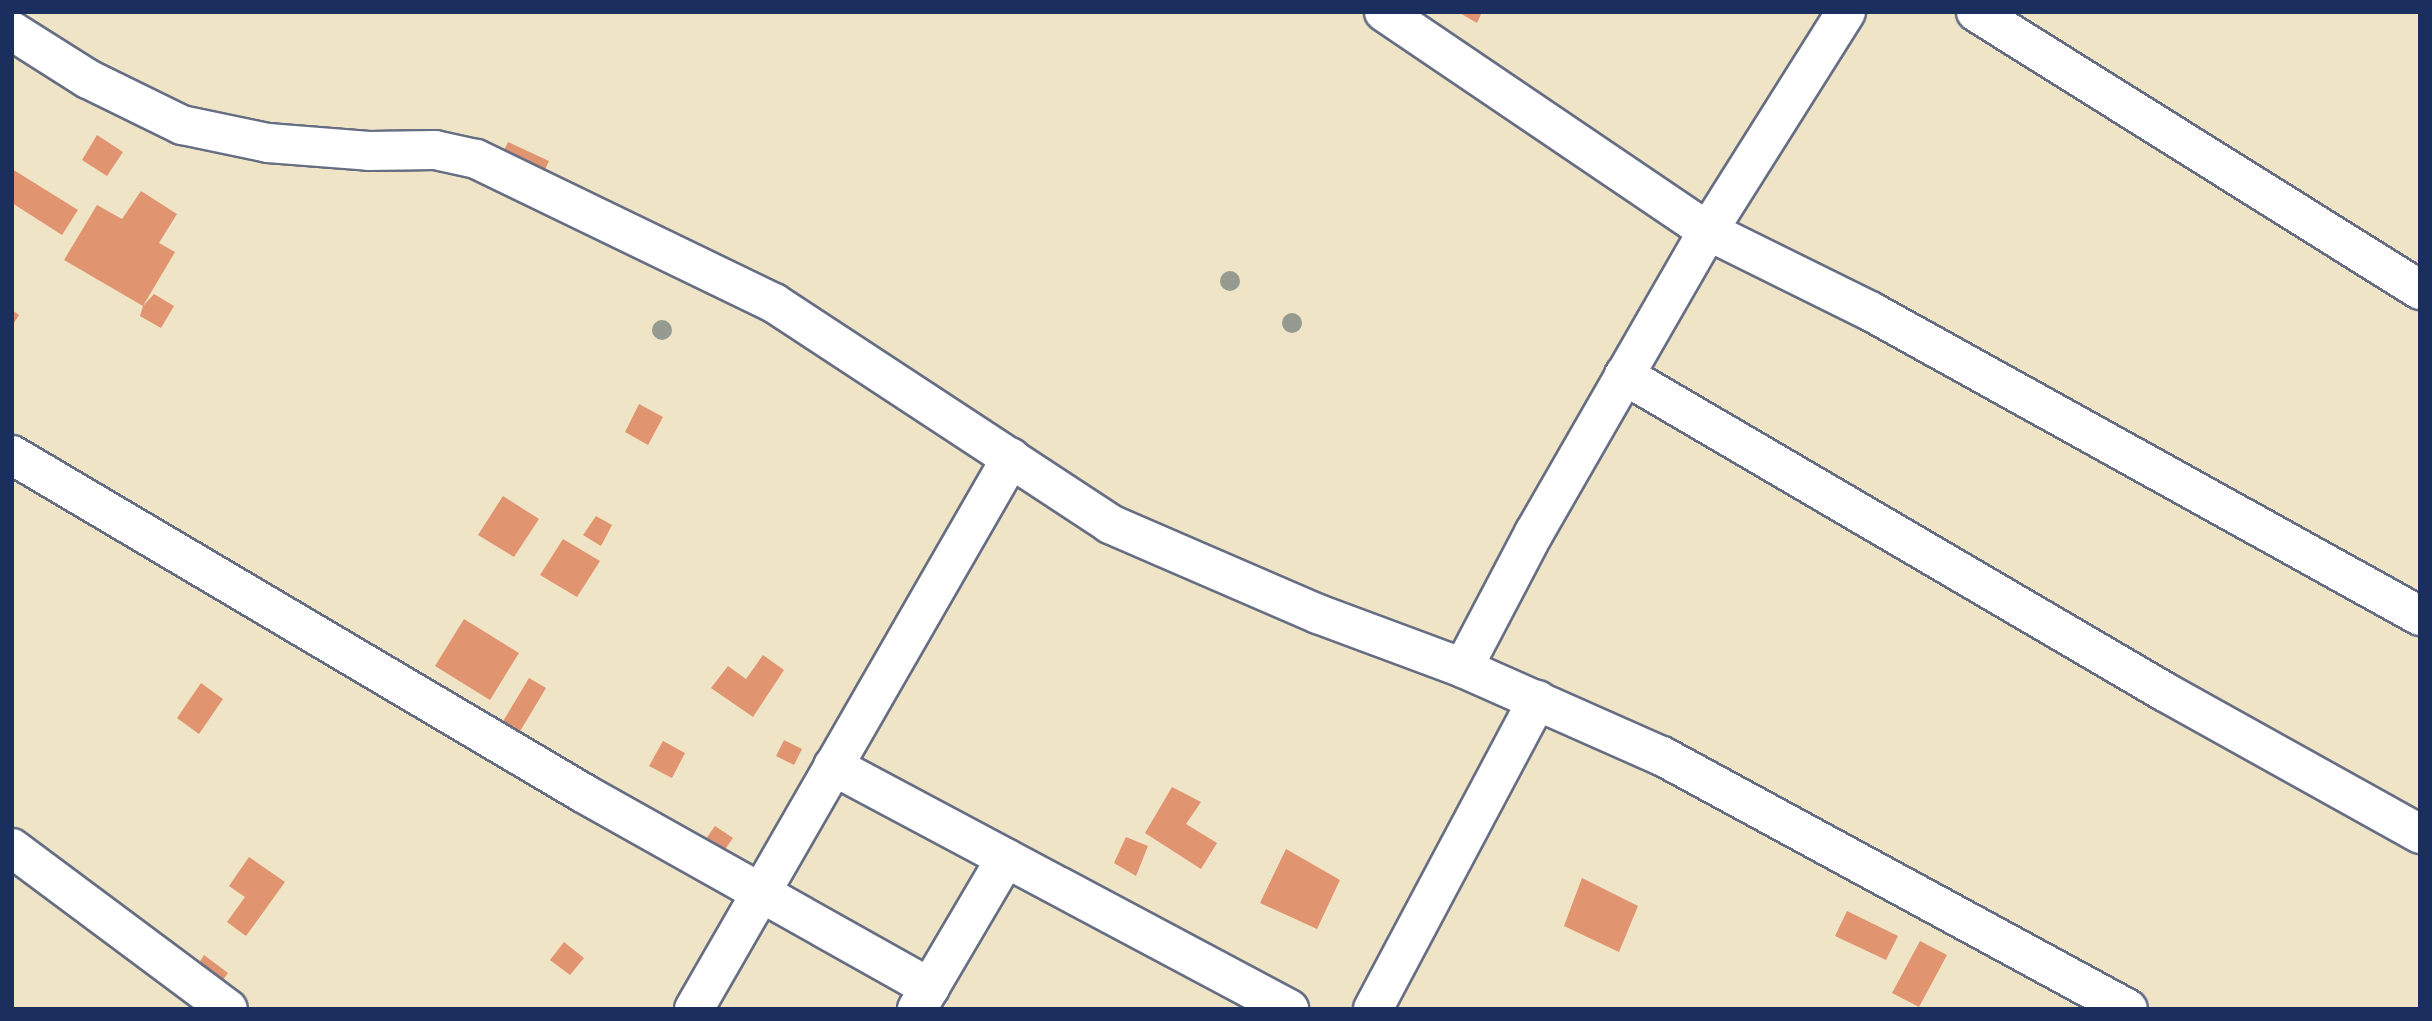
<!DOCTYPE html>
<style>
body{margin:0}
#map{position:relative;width:2432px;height:1021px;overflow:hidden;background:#f0e4c7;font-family:"Indie Flower",sans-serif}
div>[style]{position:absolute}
.building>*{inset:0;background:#e19470}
.roads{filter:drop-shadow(2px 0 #666e83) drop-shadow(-2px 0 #666e83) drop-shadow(0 2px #666e83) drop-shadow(0 -2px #666e83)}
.street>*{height:38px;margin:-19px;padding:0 19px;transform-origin:19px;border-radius:19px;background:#fff}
.trees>*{width:20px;height:20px;margin:-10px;border-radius:50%;background:#959b91}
span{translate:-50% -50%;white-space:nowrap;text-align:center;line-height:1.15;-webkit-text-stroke:5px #fff;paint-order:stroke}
.frame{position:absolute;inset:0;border:14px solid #1b2f5e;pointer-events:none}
</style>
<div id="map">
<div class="building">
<div style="clip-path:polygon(1458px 12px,1482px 12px,1477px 23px)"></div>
<div style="clip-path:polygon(97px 135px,123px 152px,107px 176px,82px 160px)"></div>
<div style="clip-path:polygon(508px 142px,549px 161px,539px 182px,498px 163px)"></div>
<div style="clip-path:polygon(12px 169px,78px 210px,62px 235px,12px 203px)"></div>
<div style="clip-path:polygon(141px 191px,177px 214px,159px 243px,175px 252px,143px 306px,154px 294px,174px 306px,161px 328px,140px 316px,143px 306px,64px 260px,97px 205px,122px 219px)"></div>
<div style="clip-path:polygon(12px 310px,19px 315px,12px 326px)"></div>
<div style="clip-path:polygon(639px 404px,663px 417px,648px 445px,625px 432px)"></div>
<div style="clip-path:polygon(503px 496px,539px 519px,514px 557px,478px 535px)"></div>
<div style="clip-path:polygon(596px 516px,612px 525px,601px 546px,583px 535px)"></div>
<div style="clip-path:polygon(563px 539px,600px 561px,577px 597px,540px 575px)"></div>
<div style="clip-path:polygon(464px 619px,519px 653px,490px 700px,435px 666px)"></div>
<div style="clip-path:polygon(763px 655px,784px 670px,753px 717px,711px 688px,728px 666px,746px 679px)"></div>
<div style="clip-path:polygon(529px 678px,546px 688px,519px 733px,502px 723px)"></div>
<div style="clip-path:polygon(201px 683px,223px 699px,199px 734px,177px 718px)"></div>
<div style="clip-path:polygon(784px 740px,802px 749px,794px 765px,776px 756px)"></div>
<div style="clip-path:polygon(663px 741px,685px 753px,672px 778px,649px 766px)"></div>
<div style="clip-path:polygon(1172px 787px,1201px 802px,1186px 824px,1217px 843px,1201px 869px,1145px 833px)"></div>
<div style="clip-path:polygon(715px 826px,733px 838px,721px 855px,703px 843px)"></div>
<div style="clip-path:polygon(1126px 837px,1148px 846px,1136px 876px,1114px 863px)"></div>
<div style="clip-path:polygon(1286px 849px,1340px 880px,1317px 929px,1260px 903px)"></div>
<div style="clip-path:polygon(249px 857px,285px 882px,246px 936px,227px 922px,245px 897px,229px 886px)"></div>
<div style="clip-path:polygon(1582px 878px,1638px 906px,1619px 952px,1564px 926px)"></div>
<div style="clip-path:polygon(1847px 911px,1898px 936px,1886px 960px,1835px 936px)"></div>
<div style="clip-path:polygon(1920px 941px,1947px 955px,1919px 1007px,1892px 993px)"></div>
<div style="clip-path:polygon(564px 942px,584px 958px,570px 975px,550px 960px)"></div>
<div style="clip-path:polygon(204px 955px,228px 973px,217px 988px,194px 971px)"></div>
</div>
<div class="roads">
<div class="street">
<div style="left:1384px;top:12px;width:391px;rotate:34.1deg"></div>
<div style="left:1708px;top:231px;width:181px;rotate:26.3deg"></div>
<div style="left:1870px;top:311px;width:629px;rotate:29.01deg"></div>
<div style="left:1976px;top:12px;width:524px;rotate:32.05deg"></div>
<div style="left:12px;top:31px;width:90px;rotate:32.3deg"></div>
<div style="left:88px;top:79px;width:105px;rotate:26.1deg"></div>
<div style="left:182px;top:125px;width:88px;rotate:11.8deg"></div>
<div style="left:268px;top:143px;width:101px;rotate:4.5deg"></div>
<div style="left:369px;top:151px;width:66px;rotate:-0.9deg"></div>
<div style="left:435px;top:150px;width:42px;rotate:12.4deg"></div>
<div style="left:476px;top:159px;width:331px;rotate:25.8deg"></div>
<div style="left:774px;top:303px;width:402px;rotate:33.3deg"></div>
<div style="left:1110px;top:524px;width:227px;rotate:23.4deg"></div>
<div style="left:1318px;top:614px;width:155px;rotate:20.4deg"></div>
<div style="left:1463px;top:668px;width:218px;rotate:23.9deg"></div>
<div style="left:1662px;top:756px;width:530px;rotate:28.5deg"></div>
<div style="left:1624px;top:375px;width:627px;rotate:30.37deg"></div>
<div style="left:2165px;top:692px;width:292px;rotate:29.1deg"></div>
<div style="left:12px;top:455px;width:664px;rotate:30.62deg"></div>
<div style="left:583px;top:793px;width:398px;rotate:29.3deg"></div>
<div style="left:1463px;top:668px;width:153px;rotate:-62.3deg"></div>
<div style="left:1534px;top:533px;width:349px;rotate:-60.1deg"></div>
<div style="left:1708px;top:231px;width:259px;rotate:-57.8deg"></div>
<div style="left:833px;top:766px;width:517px;rotate:28.05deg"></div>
<div style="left:12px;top:848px;width:269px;rotate:36.7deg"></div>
<div style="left:694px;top:1009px;width:636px;rotate:-60.09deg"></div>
<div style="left:917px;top:1009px;width:175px;rotate:-59.5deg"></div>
<div style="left:1373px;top:1009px;width:350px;rotate:-62deg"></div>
</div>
</div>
<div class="trees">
<div style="left:1230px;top:281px"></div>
<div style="left:1292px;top:323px"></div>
<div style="left:662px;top:330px"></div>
</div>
<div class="frame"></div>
</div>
